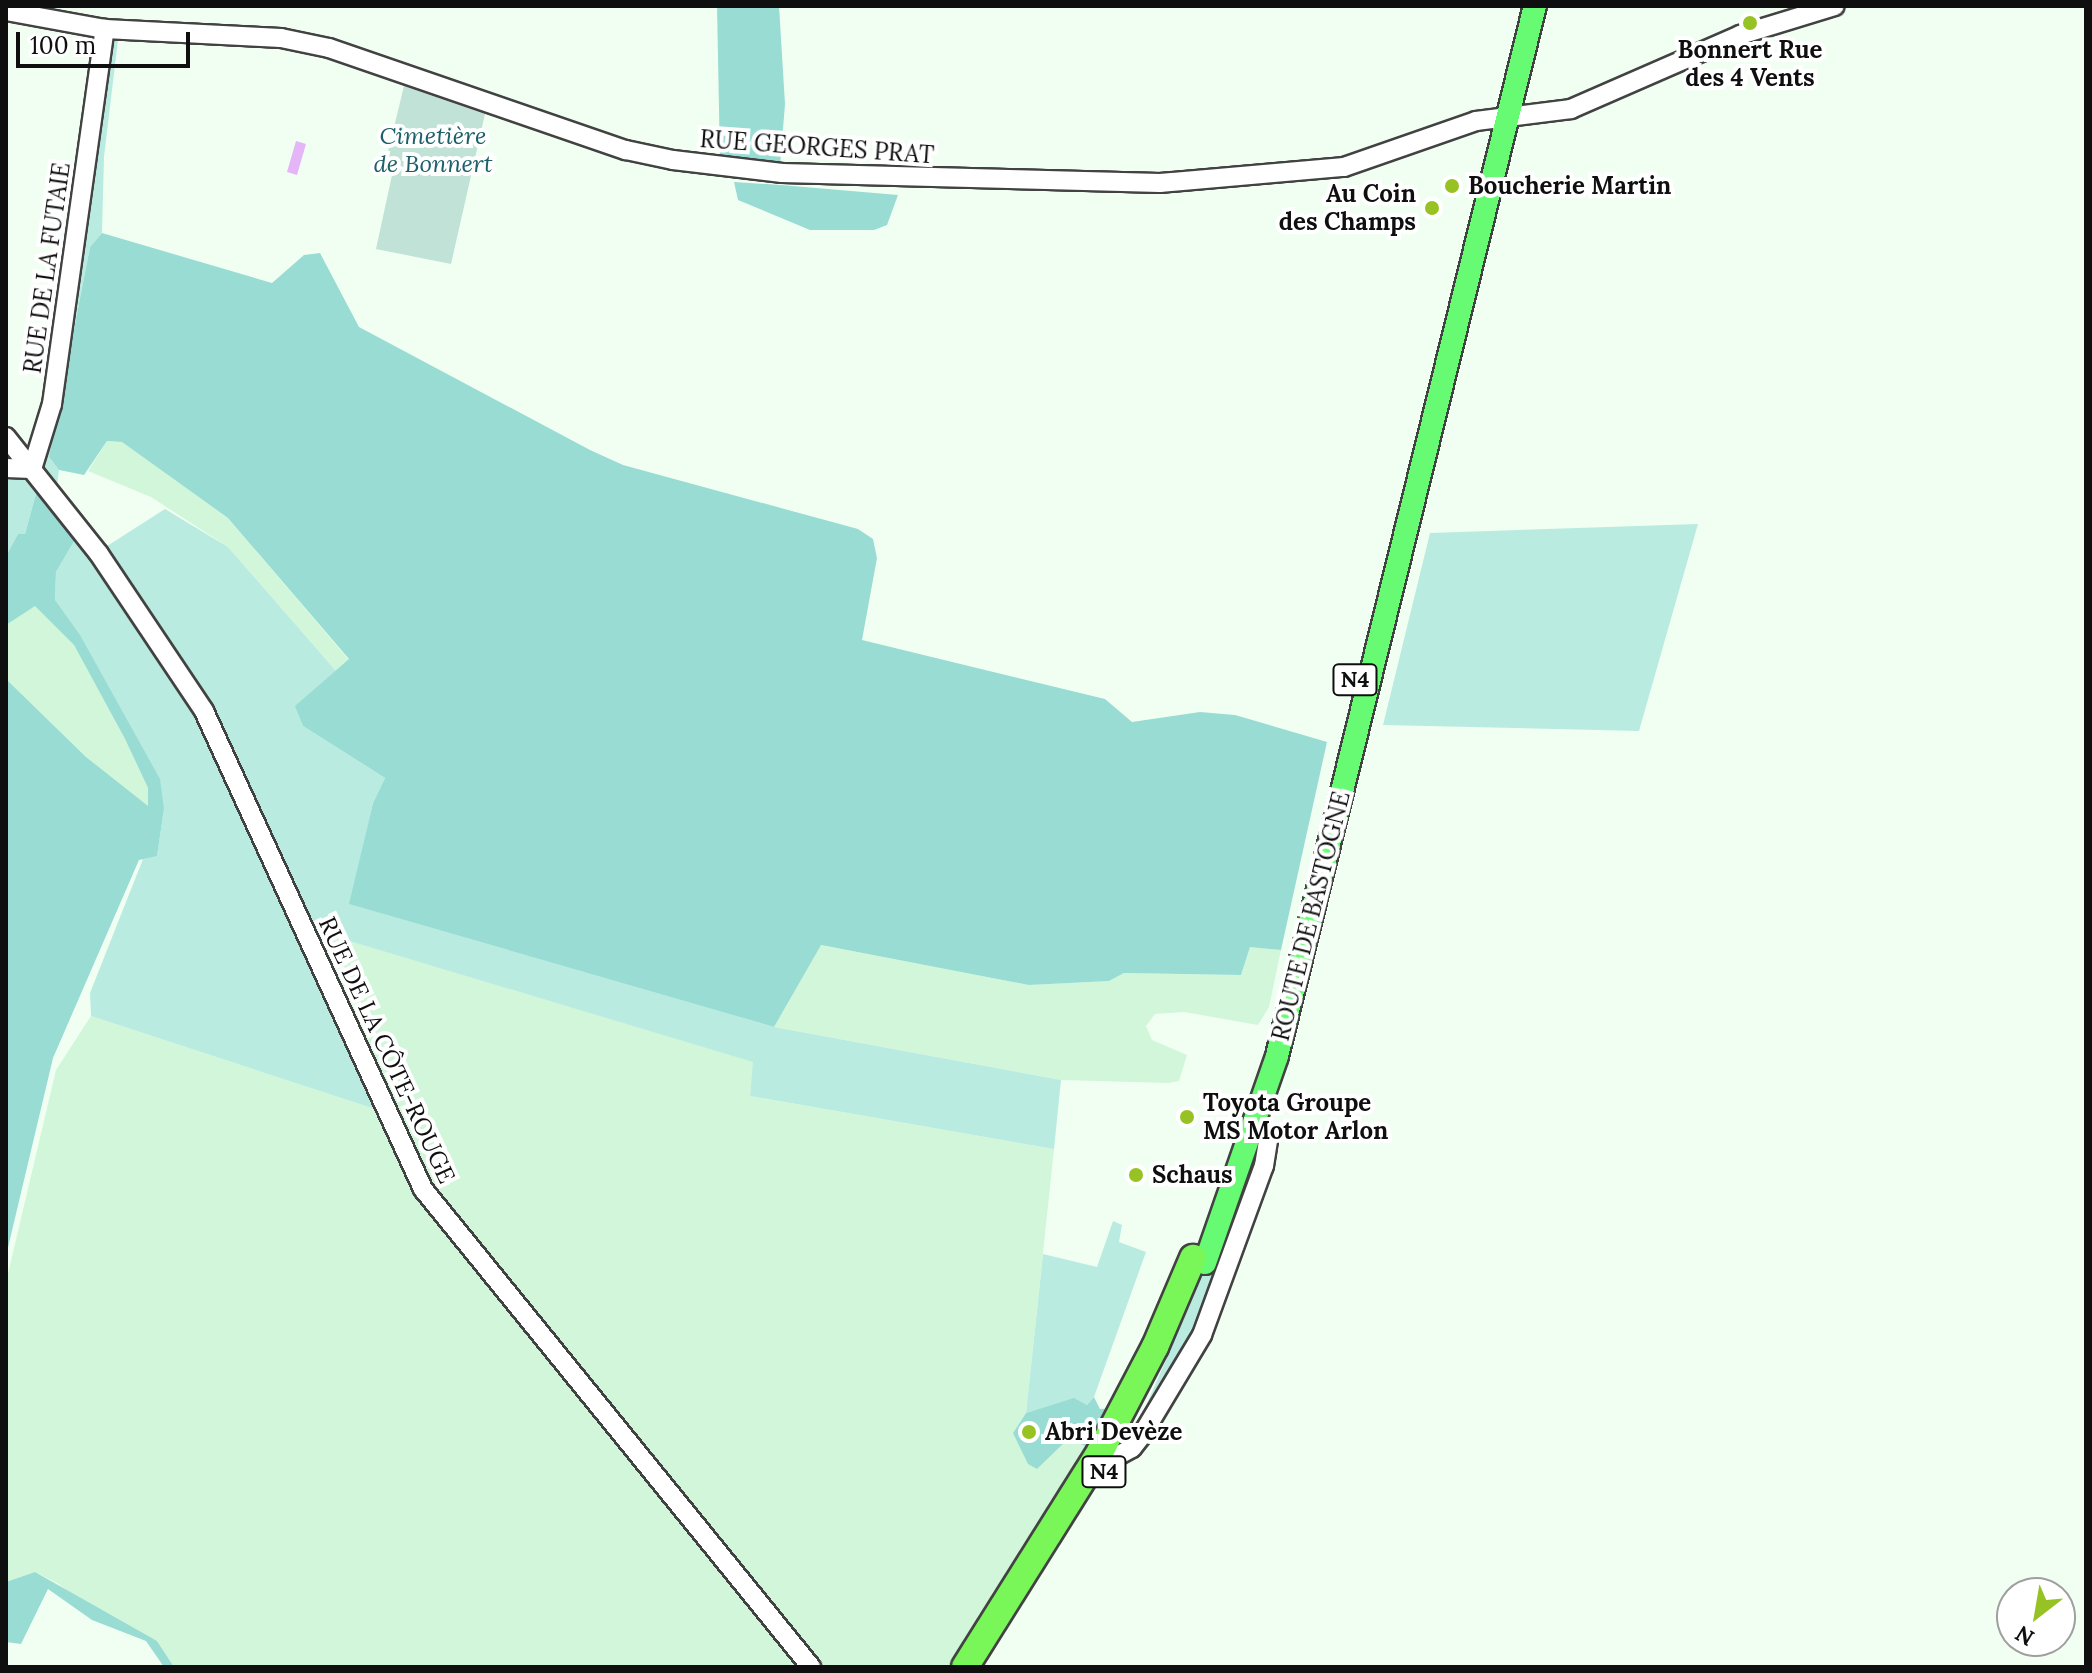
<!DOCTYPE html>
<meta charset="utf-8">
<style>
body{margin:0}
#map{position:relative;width:2092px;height:1673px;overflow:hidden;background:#f1fff3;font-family:Lora,serif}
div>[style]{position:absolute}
.farmland>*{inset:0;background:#d1f6da}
.green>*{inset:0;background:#baebe1}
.forest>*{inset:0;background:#99dcd4}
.cemetery>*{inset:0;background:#c1e2d7}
.water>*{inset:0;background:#e4b5f7}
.roads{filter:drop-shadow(2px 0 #424242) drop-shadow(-2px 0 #424242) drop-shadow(0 2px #424242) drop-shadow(0 -2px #424242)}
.minor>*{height:18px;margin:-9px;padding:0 9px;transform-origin:9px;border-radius:9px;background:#fff}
.major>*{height:22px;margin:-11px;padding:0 11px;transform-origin:11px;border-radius:11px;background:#66fb72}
.highway>*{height:26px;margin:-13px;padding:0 13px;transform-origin:13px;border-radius:13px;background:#7af758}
.dots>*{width:22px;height:22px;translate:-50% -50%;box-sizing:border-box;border:4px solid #fff;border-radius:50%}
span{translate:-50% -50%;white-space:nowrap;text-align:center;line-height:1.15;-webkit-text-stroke:8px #fff;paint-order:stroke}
.shield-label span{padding:2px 6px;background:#fff;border:2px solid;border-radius:6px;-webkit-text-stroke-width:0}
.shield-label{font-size:22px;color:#0f0f0f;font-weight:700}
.poi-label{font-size:24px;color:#0f0f0f;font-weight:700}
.left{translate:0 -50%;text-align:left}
.right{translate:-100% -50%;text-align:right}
.park-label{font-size:24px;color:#1d6069;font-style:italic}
.street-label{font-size:24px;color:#0f0f0f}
.frame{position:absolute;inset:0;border:8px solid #0f0f0f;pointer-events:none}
.north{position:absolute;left:1996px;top:1577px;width:80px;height:80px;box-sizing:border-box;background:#fff;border:2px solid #9f9f9f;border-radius:50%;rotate:211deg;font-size:22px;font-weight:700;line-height:32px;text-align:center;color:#0f0f0f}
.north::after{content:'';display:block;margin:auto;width:28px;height:36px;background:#96c323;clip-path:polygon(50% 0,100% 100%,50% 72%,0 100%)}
.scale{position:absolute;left:16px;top:32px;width:174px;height:36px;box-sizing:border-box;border:4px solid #0f0f0f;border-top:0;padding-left:10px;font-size:24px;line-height:28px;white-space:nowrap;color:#0f0f0f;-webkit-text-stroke:6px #fff;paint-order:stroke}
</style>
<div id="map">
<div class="farmland">
<div style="clip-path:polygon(107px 441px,122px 442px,228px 518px,349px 660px,336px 671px,228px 547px,151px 497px,88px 471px)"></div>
<div style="clip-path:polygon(35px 605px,74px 645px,125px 739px,148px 788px,148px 808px,86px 757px,6px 679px,6px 625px)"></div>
<div style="clip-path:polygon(309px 929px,754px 1062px,750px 1096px,1054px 1149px,1026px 1413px,1013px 1433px,1069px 1437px,1093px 1450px,950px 1667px,819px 1667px,426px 1185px)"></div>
<div style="clip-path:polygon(820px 945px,1029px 985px,1109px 981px,1124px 973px,1241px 975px,1250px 947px,1281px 950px,1269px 1007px,1258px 1025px,1184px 1012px,1155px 1014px,1146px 1026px,1152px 1040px,1187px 1055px,1179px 1081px,1168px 1083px,1061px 1080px,774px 1027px)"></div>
<div style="clip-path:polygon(91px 1016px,378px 1110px,396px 1151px,771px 1621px,798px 1667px,174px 1667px,157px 1641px,100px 1614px,57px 1583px,35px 1572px,6px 1582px,6px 1282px,56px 1070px)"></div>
</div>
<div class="green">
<div style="clip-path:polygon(103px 39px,118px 40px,104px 157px,102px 233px,90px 247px,49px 457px,59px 470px,57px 485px,37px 490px,25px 534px,18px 534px,6px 556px,6px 468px,32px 469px)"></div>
<div style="clip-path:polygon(165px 509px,228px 547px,336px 671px,296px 706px,303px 726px,385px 778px,373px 803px,350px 904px,774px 1027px,1061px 1080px,1054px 1149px,750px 1096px,753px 1062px,309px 929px,199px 689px,104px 548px)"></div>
<div style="clip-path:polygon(1698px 524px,1639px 731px,1383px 725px,1430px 533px)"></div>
<div style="clip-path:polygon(76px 538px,187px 693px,378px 1110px,91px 1016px,90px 993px,143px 859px,157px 855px,164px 809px,55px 600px,56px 572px)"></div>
<div style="clip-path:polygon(1261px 1140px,1264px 1155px,1188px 1352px,1136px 1429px)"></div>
<div style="clip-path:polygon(1113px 1221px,1122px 1225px,1119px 1242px,1146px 1252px,1094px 1397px,1087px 1405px,1074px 1399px,1026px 1413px,1043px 1254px,1097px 1267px)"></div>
</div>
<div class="forest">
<div style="clip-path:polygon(717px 6px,779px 6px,785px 104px,780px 166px,720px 160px)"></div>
<div style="clip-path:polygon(734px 182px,781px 185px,898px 195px,887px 225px,874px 230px,810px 230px,738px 200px)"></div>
<div style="clip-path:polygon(102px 233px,272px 283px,304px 255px,320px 253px,359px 327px,590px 450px,623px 465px,858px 529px,873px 539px,877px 558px,862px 640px,1105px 699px,1132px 722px,1200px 712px,1235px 715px,1327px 742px,1281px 950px,1250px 947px,1241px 975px,1124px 973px,1109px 981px,1029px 985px,821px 945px,774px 1027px,349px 904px,373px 803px,385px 778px,303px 726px,295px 706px,349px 659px,228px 518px,122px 442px,107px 441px,84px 475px,59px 470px,49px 457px,90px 247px)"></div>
<div style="clip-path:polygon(37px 490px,76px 538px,56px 572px,55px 600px,80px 635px,160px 779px,164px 809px,157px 856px,139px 860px,53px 1058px,6px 1256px,6px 679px,86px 757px,148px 806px,148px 788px,125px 739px,74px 645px,35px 606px,6px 625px,6px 556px,18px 534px,25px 534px)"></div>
<div style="clip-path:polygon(1094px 1397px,1100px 1409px,1113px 1408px,1093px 1450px,1069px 1438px,1037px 1469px,1028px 1464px,1013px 1433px,1026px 1413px,1074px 1398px,1087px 1405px)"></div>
<div style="clip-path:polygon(35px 1572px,157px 1641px,174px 1667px,164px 1667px,146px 1641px,92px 1620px,48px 1589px,21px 1644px,6px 1642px,6px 1582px)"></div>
</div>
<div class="cemetery">
<div style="clip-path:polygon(404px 86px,485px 114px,451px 264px,376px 249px,392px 175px,383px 172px)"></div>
</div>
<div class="water">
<div style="clip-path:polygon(296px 141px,306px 144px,297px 175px,287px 172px)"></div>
</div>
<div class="roads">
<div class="minor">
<div style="left:6px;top:11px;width:101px;rotate:10.3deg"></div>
<div style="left:105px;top:29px;width:176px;rotate:2.9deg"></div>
<div style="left:281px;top:38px;width:49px;rotate:11.8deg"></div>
<div style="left:329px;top:48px;width:314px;rotate:19deg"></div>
<div style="left:626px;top:150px;width:48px;rotate:12deg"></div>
<div style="left:673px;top:160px;width:110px;rotate:6.8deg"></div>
<div style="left:782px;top:173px;width:378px;rotate:1.5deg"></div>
<div style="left:1160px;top:183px;width:185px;rotate:-5deg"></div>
<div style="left:1344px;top:167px;width:140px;rotate:-19.2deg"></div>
<div style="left:1476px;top:121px;width:96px;rotate:-7.2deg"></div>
<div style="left:1571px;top:109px;width:184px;rotate:-23.6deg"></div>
<div style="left:1740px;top:35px;width:99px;rotate:-17deg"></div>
<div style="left:6px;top:437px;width:149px;rotate:51.5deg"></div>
<div style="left:99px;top:554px;width:189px;rotate:56.2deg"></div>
<div style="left:204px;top:711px;width:526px;rotate:65.38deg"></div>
<div style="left:423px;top:1189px;width:616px;rotate:50.93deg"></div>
<div style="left:6px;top:468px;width:26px;rotate:2deg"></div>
<div style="left:32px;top:469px;width:68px;rotate:-72.9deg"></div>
<div style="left:52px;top:404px;width:379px;rotate:-82deg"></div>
<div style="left:1112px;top:1459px;width:23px;rotate:-29deg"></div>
<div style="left:1132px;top:1448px;width:16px;rotate:-52deg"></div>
<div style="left:1142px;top:1435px;width:117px;rotate:-59deg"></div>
<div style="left:1202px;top:1335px;width:180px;rotate:-69.9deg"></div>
<div style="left:1264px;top:1166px;width:26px;rotate:-81deg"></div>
<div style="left:1268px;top:1140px;width:22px;rotate:-122deg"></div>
</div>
<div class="major">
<div style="left:1205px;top:1263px;width:219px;rotate:-70.8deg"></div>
<div style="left:1277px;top:1056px;width:1081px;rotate:-76.2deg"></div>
</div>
<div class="highway">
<div style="left:965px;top:1667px;width:254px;rotate:-57.9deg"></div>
<div style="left:1100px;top:1452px;width:119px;rotate:-62.4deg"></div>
<div style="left:1155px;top:1347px;width:97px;rotate:-66.9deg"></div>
</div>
</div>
<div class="dots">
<div style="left:1750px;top:23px;background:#96c323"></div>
<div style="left:1452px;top:186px;background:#96c323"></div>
<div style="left:1432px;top:208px;background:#96c323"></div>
<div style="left:1187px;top:1117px;background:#96c323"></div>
<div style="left:1136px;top:1175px;background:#96c323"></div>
<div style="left:1029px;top:1432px;background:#96c323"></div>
</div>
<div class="shield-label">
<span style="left:1355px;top:680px">N4</span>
<span style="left:1104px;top:1472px">N4</span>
</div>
<div class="poi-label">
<span style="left:1750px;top:64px">Bonnert Rue<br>des 4 Vents</span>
<span class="left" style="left:1468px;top:186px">Boucherie Martin</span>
<span class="right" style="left:1416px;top:208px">Au Coin<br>des Champs</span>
<span class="left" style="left:1203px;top:1117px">Toyota Groupe<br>MS Motor Arlon</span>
<span class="left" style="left:1152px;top:1175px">Schaus</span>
<span class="left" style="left:1045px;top:1432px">Abri Devèze</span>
</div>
<div class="park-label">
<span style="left:433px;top:150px">Cimetière<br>de Bonnert</span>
</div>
<div class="street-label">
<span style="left:817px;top:147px;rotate:4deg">RUE GEORGES PRAT</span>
<span style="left:47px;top:268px;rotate:-82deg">RUE DE LA FUTAIE</span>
<span style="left:1311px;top:916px;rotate:-76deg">ROUTE DE BASTOGNE</span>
<span style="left:387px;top:1050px;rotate:65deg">RUE DE LA CÔTE-ROUGE</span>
</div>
<div class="frame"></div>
<div class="north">N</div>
<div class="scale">100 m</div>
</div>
